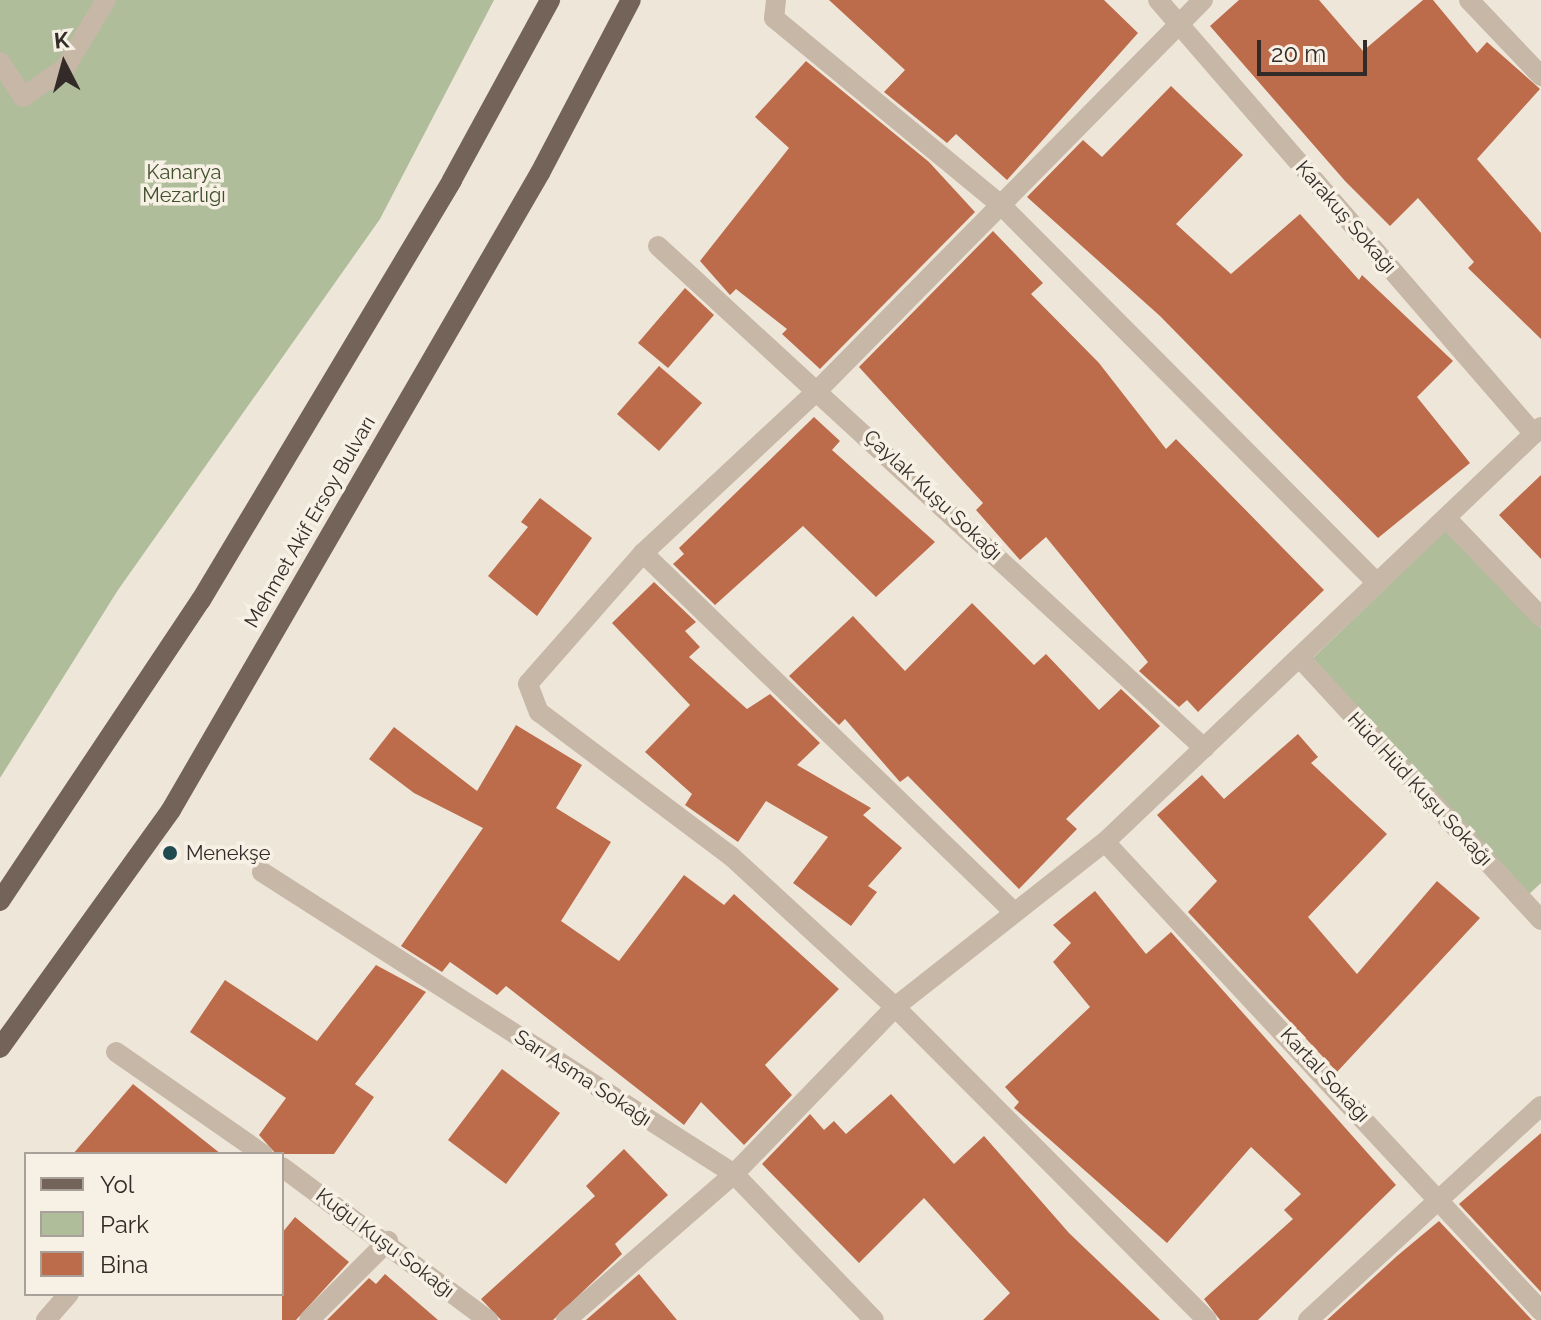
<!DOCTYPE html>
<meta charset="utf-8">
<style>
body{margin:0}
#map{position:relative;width:1541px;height:1320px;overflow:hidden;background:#efe6da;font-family:Raleway,sans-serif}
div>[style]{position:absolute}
.green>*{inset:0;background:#afbd9b}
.building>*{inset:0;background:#bc6c4b}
.minor>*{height:20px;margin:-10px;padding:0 10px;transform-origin:10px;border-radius:10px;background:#c6b7a7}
.major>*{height:20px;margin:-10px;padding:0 10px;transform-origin:10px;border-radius:10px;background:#746359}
.dots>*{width:22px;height:22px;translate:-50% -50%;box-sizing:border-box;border:4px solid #f7f0e5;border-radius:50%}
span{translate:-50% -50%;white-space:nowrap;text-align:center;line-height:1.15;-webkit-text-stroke:7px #f7f0e5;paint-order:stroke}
.park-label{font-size:20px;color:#404f2d}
.street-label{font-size:20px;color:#332b27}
.poi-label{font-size:20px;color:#332b27}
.left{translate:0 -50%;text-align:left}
.legend{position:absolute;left:24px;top:1152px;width:260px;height:144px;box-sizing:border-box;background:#f7f0e5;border:2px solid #a9a199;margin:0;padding:10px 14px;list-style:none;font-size:24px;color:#332b27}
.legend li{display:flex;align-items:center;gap:16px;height:40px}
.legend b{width:40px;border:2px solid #a9a199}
.north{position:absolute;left:24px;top:24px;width:80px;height:80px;-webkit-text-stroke:6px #f7f0e5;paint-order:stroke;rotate:354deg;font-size:22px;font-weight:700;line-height:32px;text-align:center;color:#332b27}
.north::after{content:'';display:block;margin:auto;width:28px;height:36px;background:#332b27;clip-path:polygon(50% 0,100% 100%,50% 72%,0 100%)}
.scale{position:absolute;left:1257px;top:40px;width:110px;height:36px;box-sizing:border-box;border:4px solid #332b27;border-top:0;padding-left:10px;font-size:24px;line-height:28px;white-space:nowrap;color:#332b27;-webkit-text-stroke:6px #f7f0e5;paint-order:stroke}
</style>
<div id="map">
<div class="green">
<div style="clip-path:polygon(0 0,494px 0,380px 219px,118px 590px,0 778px)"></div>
<div style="clip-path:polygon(1447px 529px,1541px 628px,1541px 883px,1527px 896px,1311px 660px)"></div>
</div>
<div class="building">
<div style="clip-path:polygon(829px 0,1104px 0,1138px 33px,1007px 180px,956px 134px,947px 143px,884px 92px,905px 70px)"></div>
<div style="clip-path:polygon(1239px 0,1319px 0,1363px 51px,1423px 0,1433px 0,1477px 53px,1487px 42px,1540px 89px,1477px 159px,1541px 233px,1541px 339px,1468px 268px,1474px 262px,1418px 198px,1390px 226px,1345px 181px,1210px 26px)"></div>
<div style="clip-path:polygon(806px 61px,929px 162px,975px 212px,820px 369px,782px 334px,787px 329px,736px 289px,730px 295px,700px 261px,789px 148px,755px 117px)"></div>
<div style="clip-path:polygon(1171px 86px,1243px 155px,1176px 224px,1231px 274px,1300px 214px,1359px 280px,1362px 275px,1453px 361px,1417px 397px,1470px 463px,1378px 538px,1160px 316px,1027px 197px,1083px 140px,1102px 157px)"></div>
<div style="clip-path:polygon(993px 231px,1043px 283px,1031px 294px,1099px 363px,1166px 449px,1176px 439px,1324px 590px,1198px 712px,1187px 700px,1179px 707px,1139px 671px,1148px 662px,1046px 537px,1020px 560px,976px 510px,983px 503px,859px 367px)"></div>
<div style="clip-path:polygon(685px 288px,714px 315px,668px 368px,638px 343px)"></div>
<div style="clip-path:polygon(659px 366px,702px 403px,659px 451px,617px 414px)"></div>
<div style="clip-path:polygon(814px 417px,840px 441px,832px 450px,935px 542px,876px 597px,803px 526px,715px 605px,673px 564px,684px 554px,679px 548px)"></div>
<div style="clip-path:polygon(1541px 475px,1541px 559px,1499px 515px)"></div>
<div style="clip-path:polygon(540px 498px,592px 538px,537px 616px,488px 576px,528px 527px,521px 522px)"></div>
<div style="clip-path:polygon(654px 582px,696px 622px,685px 631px,700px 647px,689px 657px,747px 709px,770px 694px,820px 743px,797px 765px,871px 808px,863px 815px,902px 848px,868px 886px,877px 892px,851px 926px,793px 883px,828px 837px,766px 801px,738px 842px,685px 805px,692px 794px,645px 752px,690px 705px,612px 623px)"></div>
<div style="clip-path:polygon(972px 603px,1034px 665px,1046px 654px,1099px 710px,1121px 689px,1160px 726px,1066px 819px,1077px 829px,1019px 889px,908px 776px,900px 782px,845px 719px,839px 725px,789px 676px,853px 616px,905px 671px)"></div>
<div style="clip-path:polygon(516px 725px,582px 765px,556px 808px,611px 842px,561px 921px,619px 961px,684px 875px,724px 905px,734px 894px,839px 989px,765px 1065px,792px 1095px,744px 1145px,701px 1102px,684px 1125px,506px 986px,497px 995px,450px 962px,442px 972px,401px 946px,483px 828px,414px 793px,369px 759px,394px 727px,477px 791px)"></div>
<div style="clip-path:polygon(1298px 734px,1318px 757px,1311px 763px,1387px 834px,1308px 917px,1357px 974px,1437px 881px,1480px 918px,1337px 1072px,1188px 912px,1217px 881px,1157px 815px,1202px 775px,1224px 799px)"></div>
<div style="clip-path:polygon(1095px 891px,1146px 954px,1171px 932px,1396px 1185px,1258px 1320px,1220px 1320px,1204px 1299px,1293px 1219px,1284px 1210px,1301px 1194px,1251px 1147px,1167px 1243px,1014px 1108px,1019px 1102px,1005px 1087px,1090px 1007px,1053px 962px,1071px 943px,1053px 925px)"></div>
<div style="clip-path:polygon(376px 965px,426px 992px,355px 1084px,374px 1097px,334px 1154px,276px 1154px,259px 1135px,286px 1098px,190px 1032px,225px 980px,317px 1041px)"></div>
<div style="clip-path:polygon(502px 1069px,560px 1113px,506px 1184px,448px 1140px)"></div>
<div style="clip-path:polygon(133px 1084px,221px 1154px,73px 1154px)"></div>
<div style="clip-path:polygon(891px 1094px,954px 1164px,984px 1136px,1069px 1233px,1160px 1320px,983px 1320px,1010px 1293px,924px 1198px,859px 1263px,762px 1164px,810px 1114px,824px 1130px,834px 1121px,846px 1134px)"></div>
<div style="clip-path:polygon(1541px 1133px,1541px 1292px,1459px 1204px)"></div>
<div style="clip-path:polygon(624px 1149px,668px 1195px,615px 1244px,622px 1254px,553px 1320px,501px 1320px,481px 1299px,595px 1196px,586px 1186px)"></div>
<div style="clip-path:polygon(295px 1217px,349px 1262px,296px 1320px,282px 1320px,282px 1233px)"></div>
<div style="clip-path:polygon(1439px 1221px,1532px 1320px,1327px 1320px,1397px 1256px)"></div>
<div style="clip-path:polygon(385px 1274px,438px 1320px,327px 1320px,369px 1278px,376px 1284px)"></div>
<div style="clip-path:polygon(639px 1274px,677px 1320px,586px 1320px)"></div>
</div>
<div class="minor">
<div style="left:776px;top:0;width:18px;rotate:96deg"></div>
<div style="left:774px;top:18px;width:294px;rotate:39.5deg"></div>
<div style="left:1001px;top:205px;width:530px;rotate:45.15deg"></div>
<div style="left:1158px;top:0;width:574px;rotate:49.1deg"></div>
<div style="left:1203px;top:0;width:547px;rotate:134.63deg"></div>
<div style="left:819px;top:389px;width:241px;rotate:137deg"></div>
<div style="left:643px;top:553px;width:174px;rotate:131.3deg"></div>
<div style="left:528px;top:684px;width:30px;rotate:69deg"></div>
<div style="left:539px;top:712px;width:241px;rotate:36.9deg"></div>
<div style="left:732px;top:857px;width:222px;rotate:42.6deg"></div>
<div style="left:895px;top:1007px;width:442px;rotate:45.1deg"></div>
<div style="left:1469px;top:0;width:105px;rotate:46.5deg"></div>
<div style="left:0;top:62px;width:42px;rotate:56.7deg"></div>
<div style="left:23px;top:97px;width:51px;rotate:-34.6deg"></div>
<div style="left:65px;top:68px;width:79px;rotate:-58.9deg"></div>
<div style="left:658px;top:246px;width:742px;rotate:42.6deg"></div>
<div style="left:1447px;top:519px;width:136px;rotate:46.2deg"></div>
<div style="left:643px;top:553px;width:515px;rotate:44.06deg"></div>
<div style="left:1300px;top:658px;width:356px;rotate:47.4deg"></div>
<div style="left:1105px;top:842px;width:640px;rotate:47.09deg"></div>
<div style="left:262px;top:872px;width:560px;rotate:32.61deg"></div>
<div style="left:734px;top:1174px;width:202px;rotate:46.2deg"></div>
<div style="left:116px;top:1052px;width:179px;rotate:34.8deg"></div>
<div style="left:282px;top:1167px;width:257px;rotate:36.6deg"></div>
<div style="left:46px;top:1320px;width:35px;rotate:-49deg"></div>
<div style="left:309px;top:1320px;width:112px;rotate:-45deg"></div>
<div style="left:566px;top:1320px;width:223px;rotate:-41deg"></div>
<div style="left:734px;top:1174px;width:232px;rotate:-46deg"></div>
<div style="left:895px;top:1007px;width:267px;rotate:-38.2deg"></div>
<div style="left:1105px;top:842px;width:602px;rotate:-43.59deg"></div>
<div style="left:1308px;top:1320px;width:316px;rotate:-42.6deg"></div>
</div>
<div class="major">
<div style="left:0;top:901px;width:362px;rotate:-56.3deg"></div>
<div style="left:201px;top:600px;width:489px;rotate:-59.1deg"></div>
<div style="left:452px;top:180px;width:205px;rotate:-61.4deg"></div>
<div style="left:0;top:1048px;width:293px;rotate:-54.3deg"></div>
<div style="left:171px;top:810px;width:736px;rotate:-59.92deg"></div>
<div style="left:540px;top:173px;width:195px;rotate:-62.3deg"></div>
</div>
<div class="dots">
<div style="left:170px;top:853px;background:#204b51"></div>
</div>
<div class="park-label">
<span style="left:184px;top:184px">Kanarya<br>Mezarlığı</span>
</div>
<div class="street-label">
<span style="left:1346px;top:217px;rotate:49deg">Karakuş Sokağı</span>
<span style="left:933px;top:495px;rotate:43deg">Çaylak Kuşu Sokağı</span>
<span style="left:310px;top:522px;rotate:-60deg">Mehmet Akif Ersoy Bulvarı</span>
<span style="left:1420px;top:789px;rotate:47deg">Hüd Hüd Kuşu Sokağı</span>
<span style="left:1325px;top:1075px;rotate:47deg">Kartal Sokağı</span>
<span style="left:583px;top:1078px;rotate:33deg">Sarı Asma Sokağı</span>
<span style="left:385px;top:1243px;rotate:37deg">Kuğu Kuşu Sokağı</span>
</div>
<div class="poi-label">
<span class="left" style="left:186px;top:853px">Menekşe</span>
</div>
<ul class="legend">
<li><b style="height:10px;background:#746359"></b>Yol</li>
<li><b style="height:22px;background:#afbd9b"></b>Park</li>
<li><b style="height:22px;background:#bc6c4b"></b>Bina</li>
</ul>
<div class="north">K</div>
<div class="scale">20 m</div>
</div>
